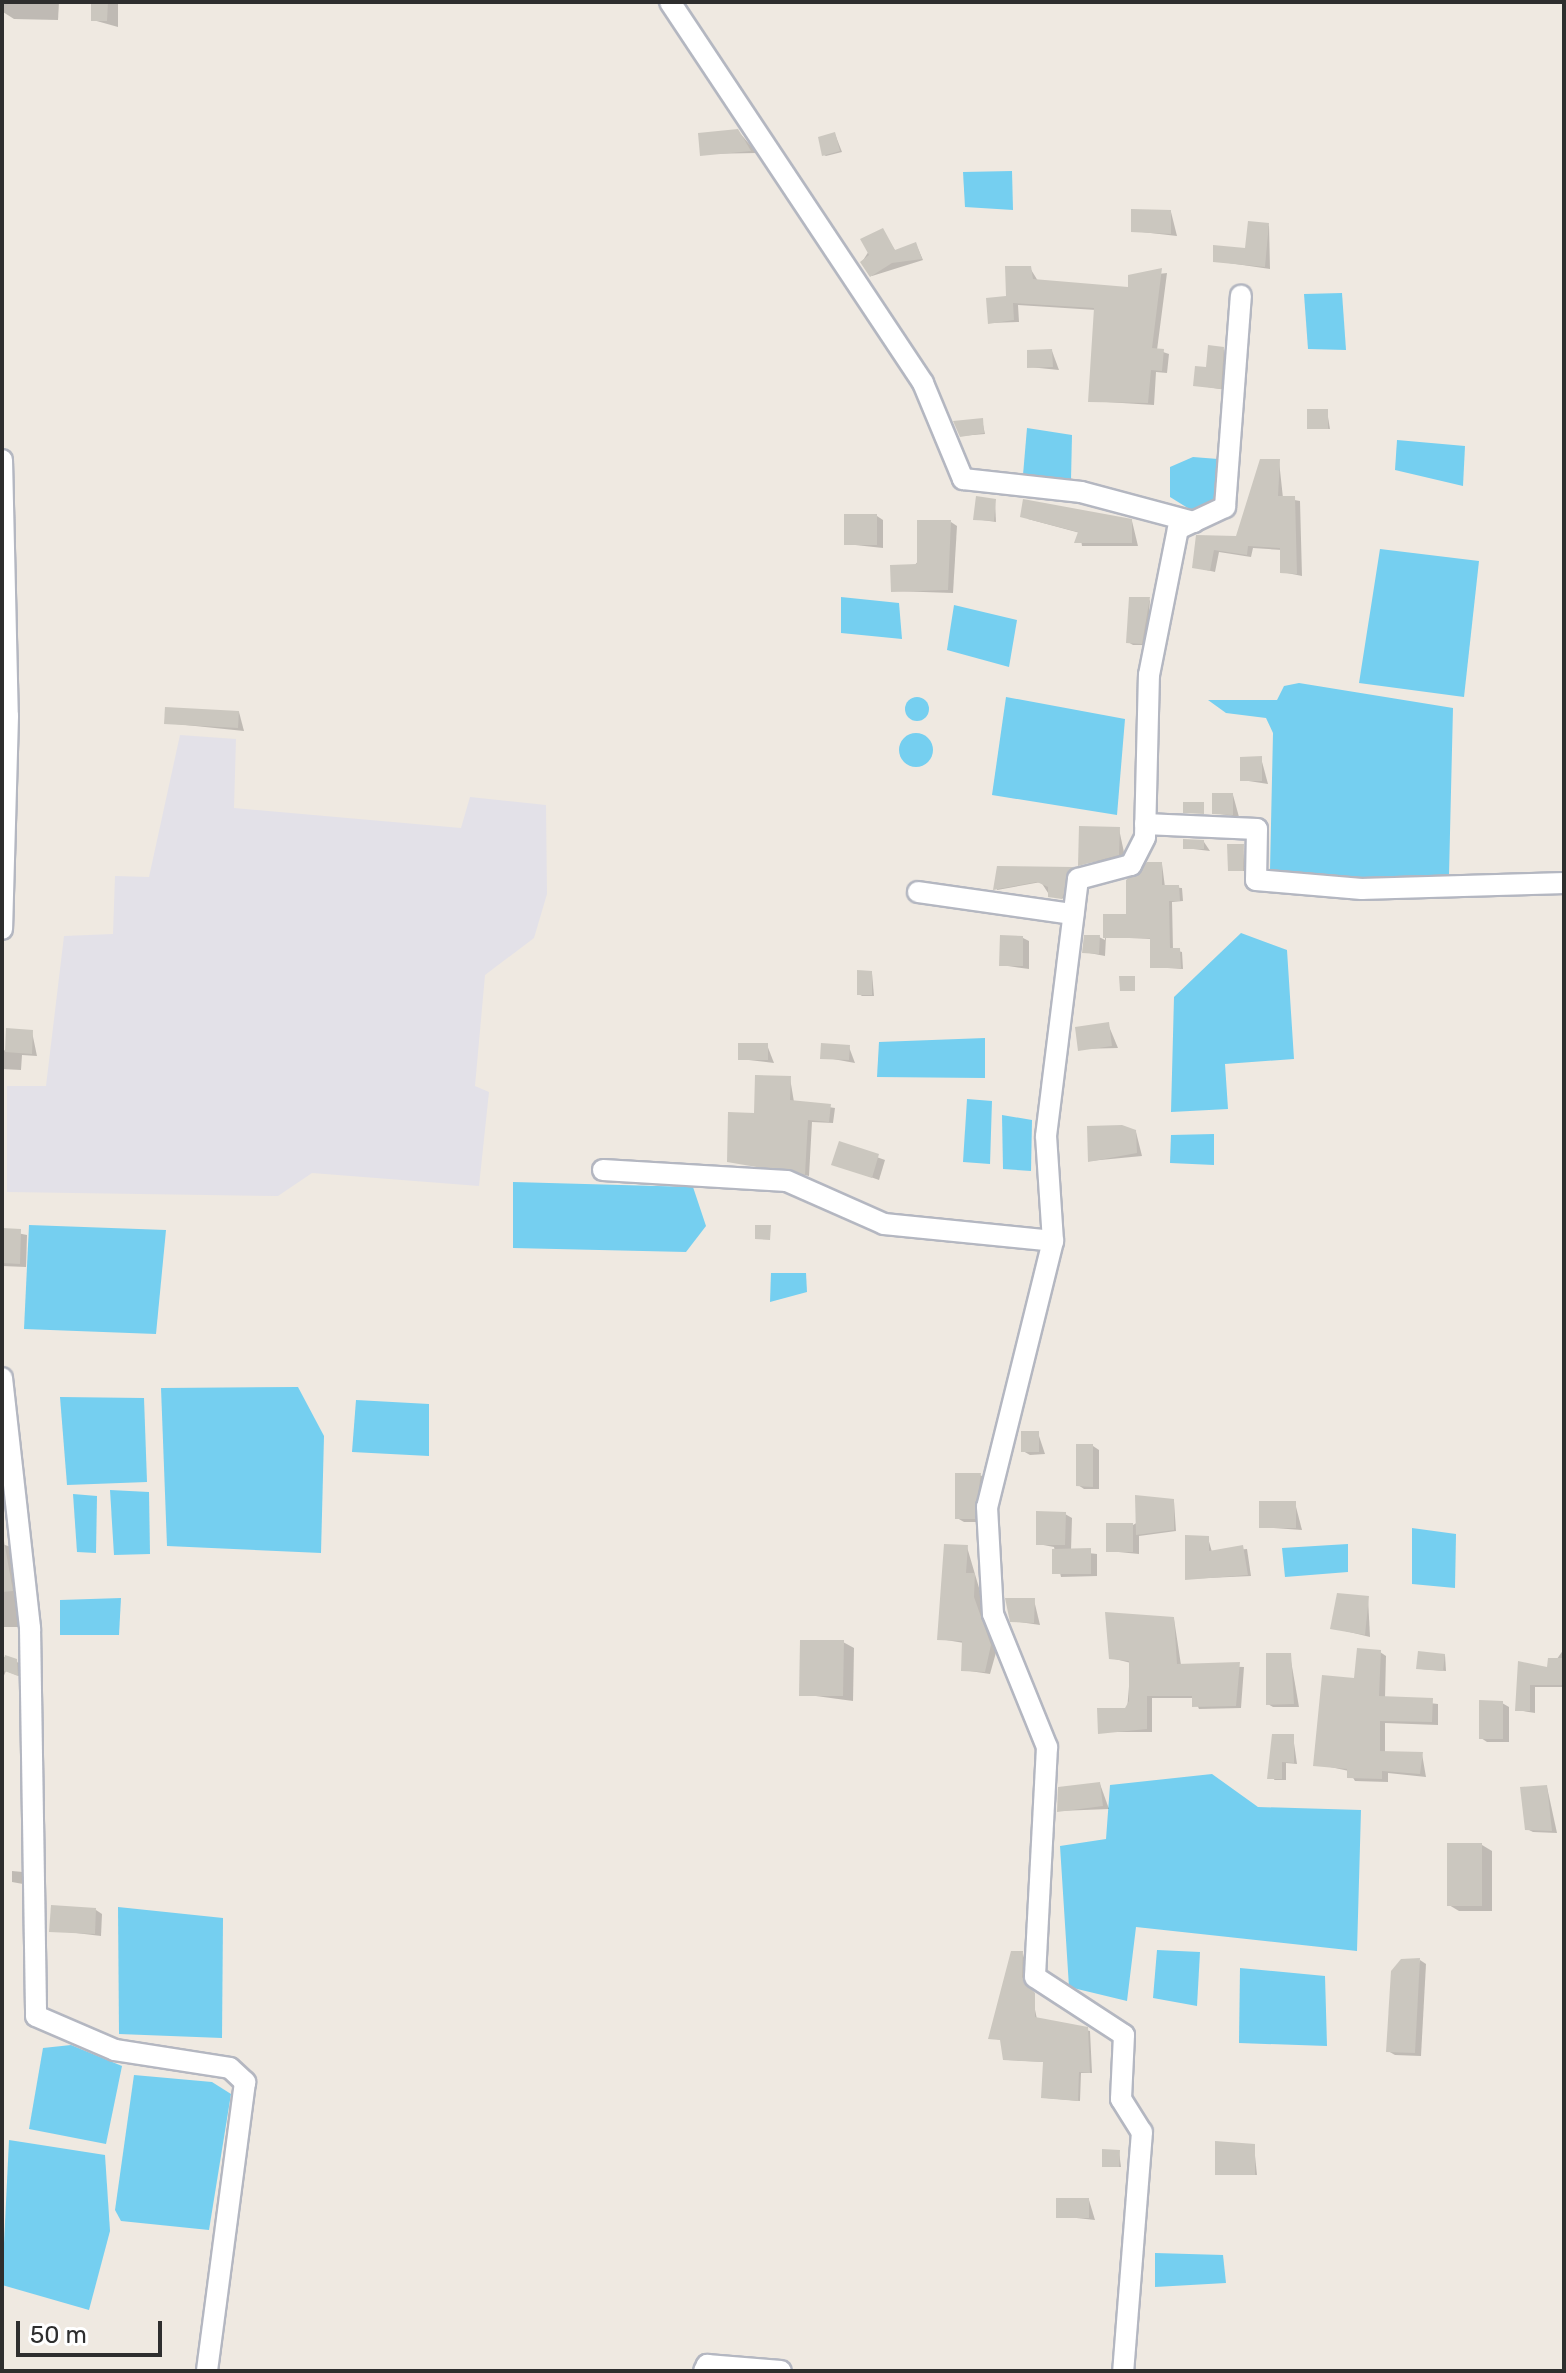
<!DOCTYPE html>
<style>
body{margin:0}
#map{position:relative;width:1566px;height:2373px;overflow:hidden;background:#efe9e1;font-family:Rubik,sans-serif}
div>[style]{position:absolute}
.industrial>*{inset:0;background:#e3e1e8}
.water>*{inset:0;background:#75cff0}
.round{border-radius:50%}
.shadow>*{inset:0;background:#0003}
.building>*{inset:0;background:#cbc7bf}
.roads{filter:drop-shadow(2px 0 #b4b7c1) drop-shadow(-2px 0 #b4b7c1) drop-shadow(0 2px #b4b7c1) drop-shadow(0 -2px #b4b7c1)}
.street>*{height:20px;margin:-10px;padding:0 10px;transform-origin:10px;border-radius:10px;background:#fff}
span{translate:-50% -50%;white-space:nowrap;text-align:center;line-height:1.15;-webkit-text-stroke:7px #fff;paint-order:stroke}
.frame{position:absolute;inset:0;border:4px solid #2e2e2e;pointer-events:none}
.scale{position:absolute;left:16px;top:2321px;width:146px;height:36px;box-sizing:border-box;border:4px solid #2e2e2e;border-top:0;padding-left:10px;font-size:24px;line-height:28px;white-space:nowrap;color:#2e2e2e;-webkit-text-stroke:6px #fff;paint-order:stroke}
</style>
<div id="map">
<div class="industrial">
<div style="clip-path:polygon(180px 735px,236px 739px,234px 808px,461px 828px,470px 797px,546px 805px,547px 894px,534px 938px,485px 975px,475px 1086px,489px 1092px,479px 1186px,312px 1173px,278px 1196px,7px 1192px,7px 1086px,46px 1086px,64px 936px,113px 934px,115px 876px,149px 877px)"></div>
</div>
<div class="water">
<div style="clip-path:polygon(1012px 171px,1013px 210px,965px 207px,963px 172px)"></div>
<div style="clip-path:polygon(1342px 293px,1346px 350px,1308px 349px,1304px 294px)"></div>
<div style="clip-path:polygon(1027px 428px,1072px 435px,1071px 480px,1023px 475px)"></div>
<div style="clip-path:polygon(1397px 440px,1465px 446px,1463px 486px,1395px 470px)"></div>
<div style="clip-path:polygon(1193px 457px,1218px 459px,1218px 500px,1191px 510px,1170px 497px,1170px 467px)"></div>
<div style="clip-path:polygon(1380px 549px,1479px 561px,1464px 697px,1359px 683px)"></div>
<div style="clip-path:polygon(841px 597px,899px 603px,902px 639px,841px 633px)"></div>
<div style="clip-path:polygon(954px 605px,1017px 620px,1009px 667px,947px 650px)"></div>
<div style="clip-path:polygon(1299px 683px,1453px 708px,1449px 875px,1387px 882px,1270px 870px,1273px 733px,1266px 718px,1226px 713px,1208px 700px,1277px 700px,1284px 686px)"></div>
<div style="clip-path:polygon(1006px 697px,1125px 719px,1117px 815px,992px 795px)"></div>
<div class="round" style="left:905px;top:697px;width:24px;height:24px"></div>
<div class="round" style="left:899px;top:733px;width:34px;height:34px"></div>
<div style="clip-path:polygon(1241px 933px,1287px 950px,1294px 1059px,1225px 1064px,1228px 1109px,1171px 1112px,1174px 997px)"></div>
<div style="clip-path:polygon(985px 1038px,985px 1078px,877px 1077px,879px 1042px)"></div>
<div style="clip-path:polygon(967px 1099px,992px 1101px,990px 1164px,963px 1162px)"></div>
<div style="clip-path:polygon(1002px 1115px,1032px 1120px,1031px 1171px,1003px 1169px)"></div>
<div style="clip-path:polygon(1214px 1134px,1214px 1165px,1170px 1163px,1171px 1135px)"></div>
<div style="clip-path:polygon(513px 1182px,693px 1187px,706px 1226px,686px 1252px,513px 1248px)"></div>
<div style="clip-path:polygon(29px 1225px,166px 1230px,156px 1334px,24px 1329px)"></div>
<div style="clip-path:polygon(771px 1273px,806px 1273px,807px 1292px,770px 1302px)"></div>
<div style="clip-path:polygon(298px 1387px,324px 1436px,321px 1553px,167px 1546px,161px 1388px)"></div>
<div style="clip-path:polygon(60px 1397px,144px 1398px,147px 1482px,67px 1485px)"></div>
<div style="clip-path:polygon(356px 1400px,429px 1404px,429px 1456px,352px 1452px)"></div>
<div style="clip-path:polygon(110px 1490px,149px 1492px,150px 1554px,114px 1555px)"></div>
<div style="clip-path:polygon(73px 1494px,97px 1496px,96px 1553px,77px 1552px)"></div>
<div style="clip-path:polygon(1412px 1528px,1456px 1534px,1455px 1588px,1412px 1584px)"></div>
<div style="clip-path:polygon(1348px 1544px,1348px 1572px,1285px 1577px,1282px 1548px)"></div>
<div style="clip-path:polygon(121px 1598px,119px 1635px,60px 1635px,60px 1600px)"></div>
<div style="clip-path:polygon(1212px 1774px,1258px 1807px,1361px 1810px,1357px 1951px,1136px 1927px,1127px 2001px,1069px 1987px,1060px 1846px,1106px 1839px,1110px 1785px)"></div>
<div style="clip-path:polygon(118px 1907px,223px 1918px,222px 2038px,119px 2034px)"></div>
<div style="clip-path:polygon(1157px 1950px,1200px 1952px,1197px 2006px,1153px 1998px)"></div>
<div style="clip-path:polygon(1240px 1968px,1325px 1976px,1327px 2046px,1239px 2043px)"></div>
<div style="clip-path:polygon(71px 2045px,122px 2066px,106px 2144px,29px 2129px,43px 2048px)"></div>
<div style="clip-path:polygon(134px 2075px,212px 2082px,231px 2094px,209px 2230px,121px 2221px,115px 2210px)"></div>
<div style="clip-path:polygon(9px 2140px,105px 2155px,110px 2231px,89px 2310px,2px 2285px)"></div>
<div style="clip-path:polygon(1155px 2253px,1223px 2255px,1226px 2283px,1155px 2287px)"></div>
</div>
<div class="shadow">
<div style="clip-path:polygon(2px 2px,59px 2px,58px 20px,14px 19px,3px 12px)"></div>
<div style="clip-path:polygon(93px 2px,118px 2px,118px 27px,93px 20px)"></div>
<div style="clip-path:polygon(738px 131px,757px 153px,702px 154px)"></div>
<div style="clip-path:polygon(835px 134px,842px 152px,826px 156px,824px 155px)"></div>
<div style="clip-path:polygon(1171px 212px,1177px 236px,1133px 231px)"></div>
<div style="clip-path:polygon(1269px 225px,1270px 269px,1215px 261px,1247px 250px)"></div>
<div style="clip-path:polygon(882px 230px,896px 252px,916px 244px,923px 260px,872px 276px,862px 262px)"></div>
<div style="clip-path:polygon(1030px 268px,1038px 281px,1130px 289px,1130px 277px,1167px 273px,1157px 350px,1169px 354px,1167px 373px,1156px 372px,1154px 405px,1090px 401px,1096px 310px,1018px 305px,1019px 322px,990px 323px)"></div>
<div style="clip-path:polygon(1224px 349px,1226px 390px,1195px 385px,1208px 369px)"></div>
<div style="clip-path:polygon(1052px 351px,1059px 370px,1029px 367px)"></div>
<div style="clip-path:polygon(1327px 411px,1330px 429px,1309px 428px)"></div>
<div style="clip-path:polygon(982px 420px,985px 434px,961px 436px)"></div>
<div style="clip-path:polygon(1279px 461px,1283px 498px,1300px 501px,1302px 576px,1282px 572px,1282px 550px,1253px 548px,1251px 557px,1219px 552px,1215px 572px,1194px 567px,1198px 537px,1237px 538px)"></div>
<div style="clip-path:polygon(995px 501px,996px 522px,975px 519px)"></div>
<div style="clip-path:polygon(877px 516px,883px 520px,883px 548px,846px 544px)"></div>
<div style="clip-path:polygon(1028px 519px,1132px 521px,1138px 546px,1082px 546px,1080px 533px)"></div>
<div style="clip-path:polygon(951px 522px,957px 526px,953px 593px,893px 591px)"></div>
<div style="clip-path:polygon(1150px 599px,1147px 645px,1133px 645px,1128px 642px)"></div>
<div style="clip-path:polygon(239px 712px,244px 731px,166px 723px)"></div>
<div style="clip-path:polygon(1261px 758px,1268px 784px,1242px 780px)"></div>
<div style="clip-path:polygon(1233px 795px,1239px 817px,1214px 813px)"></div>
<div style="clip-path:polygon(1119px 829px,1125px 857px,1080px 864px)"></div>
<div style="clip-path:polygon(1204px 842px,1210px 851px,1185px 848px)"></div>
<div style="clip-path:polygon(1243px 846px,1245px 871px,1233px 871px)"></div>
<div style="clip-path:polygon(1162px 864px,1165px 887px,1182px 888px,1183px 901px,1172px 902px,1173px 950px,1182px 952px,1183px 969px,1152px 967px,1152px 939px,1106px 937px,1105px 956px,1084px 952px,1099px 937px,1105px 940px,1105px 916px,1128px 916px)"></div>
<div style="clip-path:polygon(998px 868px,1072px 869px,1075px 871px,1065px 899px,1050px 896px,1041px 882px,997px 890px)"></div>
<div style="clip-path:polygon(1023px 938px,1029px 941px,1029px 969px,1001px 965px)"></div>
<div style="clip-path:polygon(872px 973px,874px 996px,862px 996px,859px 994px)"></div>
<div style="clip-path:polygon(1108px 1024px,1118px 1048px,1080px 1049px)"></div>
<div style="clip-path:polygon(32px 1032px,37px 1056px,22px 1055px,21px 1070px,2px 1069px,2px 1052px)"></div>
<div style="clip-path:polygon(767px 1045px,774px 1063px,740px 1059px)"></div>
<div style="clip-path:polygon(849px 1047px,855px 1063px,822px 1057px)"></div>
<div style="clip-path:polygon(790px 1078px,794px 1102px,835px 1108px,833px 1123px,812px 1122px,809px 1176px,729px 1161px,756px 1115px)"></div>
<div style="clip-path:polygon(1136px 1132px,1142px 1156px,1090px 1161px)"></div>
<div style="clip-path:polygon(840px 1144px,885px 1160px,879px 1180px,834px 1164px)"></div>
<div style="clip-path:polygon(2px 1230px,27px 1235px,26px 1267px,2px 1266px)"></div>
<div style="clip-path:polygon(1038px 1433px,1045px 1454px,1030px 1455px,1023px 1451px)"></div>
<div style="clip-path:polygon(1093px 1446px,1099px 1450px,1099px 1489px,1084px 1489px,1078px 1485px)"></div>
<div style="clip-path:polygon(980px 1475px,987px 1479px,981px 1522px,964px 1522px,957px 1518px)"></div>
<div style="clip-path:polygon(1174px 1501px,1176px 1531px,1139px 1536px,1139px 1554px,1108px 1551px,1133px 1525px)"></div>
<div style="clip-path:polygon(1295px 1503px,1302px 1530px,1261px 1527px)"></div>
<div style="clip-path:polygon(1065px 1514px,1072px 1518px,1071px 1551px,1097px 1554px,1097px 1576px,1061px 1577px,1054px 1547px,1038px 1544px)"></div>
<div style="clip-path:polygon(1208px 1538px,1212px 1552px,1247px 1549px,1251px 1576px,1187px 1579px)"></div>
<div style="clip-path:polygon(2px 1544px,14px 1548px,23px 1627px,2px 1627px)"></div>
<div style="clip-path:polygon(967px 1547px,997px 1649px,990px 1674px,963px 1670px,964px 1643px,940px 1639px)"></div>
<div style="clip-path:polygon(1368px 1598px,1370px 1637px,1333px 1628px)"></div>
<div style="clip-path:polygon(1034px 1600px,1040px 1625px,1012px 1621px)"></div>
<div style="clip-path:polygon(1174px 1619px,1181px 1665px,1244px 1667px,1241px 1708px,1199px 1709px,1194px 1698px,1152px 1698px,1152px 1732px,1100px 1732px,1127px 1710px,1131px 1663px,1111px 1658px)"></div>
<div style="clip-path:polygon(843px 1642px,854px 1648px,853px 1701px,801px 1694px)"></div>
<div style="clip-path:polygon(1564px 1649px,1564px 1687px,1535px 1687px,1535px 1713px,1517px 1710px,1520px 1663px,1549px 1670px)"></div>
<div style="clip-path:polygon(1380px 1652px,1386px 1656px,1385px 1698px,1438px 1704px,1438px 1725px,1385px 1723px,1385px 1753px,1422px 1754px,1426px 1777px,1388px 1773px,1388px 1782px,1355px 1781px,1349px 1771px,1316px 1764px,1356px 1680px)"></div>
<div style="clip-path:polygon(1290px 1655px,1299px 1707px,1273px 1707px,1268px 1704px)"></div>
<div style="clip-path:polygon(1445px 1655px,1446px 1671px,1421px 1669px)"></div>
<div style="clip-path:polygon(2px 1656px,24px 1665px,24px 1678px,6px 1671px,2px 1680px)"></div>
<div style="clip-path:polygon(1502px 1703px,1509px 1707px,1509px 1742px,1487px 1742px,1481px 1738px)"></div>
<div style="clip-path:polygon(1293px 1736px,1297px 1764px,1286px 1763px,1286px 1780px,1274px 1780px)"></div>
<div style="clip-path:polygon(1100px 1784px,1109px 1809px,1059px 1811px)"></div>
<div style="clip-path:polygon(1547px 1787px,1557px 1833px,1533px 1832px,1527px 1829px)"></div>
<div style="clip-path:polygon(1482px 1845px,1492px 1851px,1492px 1911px,1459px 1911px,1449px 1905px)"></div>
<div style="clip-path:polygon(12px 1871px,23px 1872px,23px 1884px,12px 1882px)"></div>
<div style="clip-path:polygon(96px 1910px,102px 1914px,101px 1936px,51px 1930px)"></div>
<div style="clip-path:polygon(1023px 1953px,1037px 2019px,1090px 2031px,1092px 2073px,1081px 2073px,1080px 2101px,1046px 2098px,1045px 2062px,1008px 2060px,1002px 2040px,991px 2038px)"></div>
<div style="clip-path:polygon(1420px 1960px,1426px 1964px,1421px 2056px,1395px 2055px,1388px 2051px)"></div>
<div style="clip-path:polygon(1254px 2146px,1257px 2175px,1217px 2174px)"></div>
<div style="clip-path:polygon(1119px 2152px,1121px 2167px,1106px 2167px)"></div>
<div style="clip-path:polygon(1089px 2200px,1095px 2220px,1058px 2216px)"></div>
</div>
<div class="building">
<div style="clip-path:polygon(91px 2px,108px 2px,107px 21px,91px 21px)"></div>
<div style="clip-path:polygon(738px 129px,751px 151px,700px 156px,698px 133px)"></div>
<div style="clip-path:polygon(835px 132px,840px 151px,822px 156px,818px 137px)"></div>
<div style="clip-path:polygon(1131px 209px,1171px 210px,1171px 234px,1131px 232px)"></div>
<div style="clip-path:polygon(1248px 221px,1269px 223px,1265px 267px,1213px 262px,1213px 245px,1245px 248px)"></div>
<div style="clip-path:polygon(883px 228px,895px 250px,916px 242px,922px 259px,892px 263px,870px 277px,860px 262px,869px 255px,860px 239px)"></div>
<div style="clip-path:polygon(1005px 266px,1031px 266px,1033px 279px,1128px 287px,1128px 275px,1162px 268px,1152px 348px,1164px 349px,1162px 371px,1151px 370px,1148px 403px,1088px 402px,1094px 308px,1013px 303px,1014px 320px,988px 324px,986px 298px,1006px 296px)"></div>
<div style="clip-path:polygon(1208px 345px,1224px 347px,1221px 389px,1193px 386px,1195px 366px,1206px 367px)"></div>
<div style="clip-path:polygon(1052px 349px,1053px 367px,1027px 368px,1027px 350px)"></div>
<div style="clip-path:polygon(1307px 409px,1328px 409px,1328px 429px,1307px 429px)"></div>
<div style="clip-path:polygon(983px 418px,984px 433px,960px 437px,953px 421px)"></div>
<div style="clip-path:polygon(1260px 459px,1280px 459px,1278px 496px,1295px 496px,1297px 574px,1280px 573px,1280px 548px,1248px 546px,1247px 555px,1214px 550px,1210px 571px,1192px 568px,1196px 535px,1236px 536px)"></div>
<div style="clip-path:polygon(976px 496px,996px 499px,994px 521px,973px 520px)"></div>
<div style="clip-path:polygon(1023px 499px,1132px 519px,1132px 543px,1074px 543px,1078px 532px,1020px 517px)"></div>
<div style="clip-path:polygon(844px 514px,877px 514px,877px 545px,844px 545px)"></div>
<div style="clip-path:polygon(917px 520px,951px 520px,948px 590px,891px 592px,890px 565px,917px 564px)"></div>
<div style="clip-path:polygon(1129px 597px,1150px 597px,1142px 644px,1126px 643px)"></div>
<div style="clip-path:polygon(165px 707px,239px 711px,238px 728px,164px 724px)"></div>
<div style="clip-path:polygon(1262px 756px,1262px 781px,1240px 781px,1240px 757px)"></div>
<div style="clip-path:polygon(1212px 793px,1233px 793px,1233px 815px,1212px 814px)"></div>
<div style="clip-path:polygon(1183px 802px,1204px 802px,1204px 814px,1183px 813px)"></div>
<div style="clip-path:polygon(1079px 826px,1120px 827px,1119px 855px,1078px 866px)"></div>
<div style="clip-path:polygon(1183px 839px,1204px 840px,1204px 849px,1183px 849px)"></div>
<div style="clip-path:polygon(1227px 844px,1244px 844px,1243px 871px,1228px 871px)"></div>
<div style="clip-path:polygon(1147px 862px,1162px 862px,1162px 885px,1179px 885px,1180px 901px,1169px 901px,1170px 948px,1180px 948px,1181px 968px,1150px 968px,1150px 938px,1103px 938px,1103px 914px,1126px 914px,1126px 880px)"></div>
<div style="clip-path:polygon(1073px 867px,1062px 899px,1048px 897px,1048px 887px,1037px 882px,993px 890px,997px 866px)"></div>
<div style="clip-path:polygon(1000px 935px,1023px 936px,1023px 966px,999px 966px)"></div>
<div style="clip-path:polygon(1084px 935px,1100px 935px,1099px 954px,1082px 953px)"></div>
<div style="clip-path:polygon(857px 970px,872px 971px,872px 995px,857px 995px)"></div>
<div style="clip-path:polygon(1119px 976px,1135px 976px,1135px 991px,1120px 991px)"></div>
<div style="clip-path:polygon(1109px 1022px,1112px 1046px,1078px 1051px,1075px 1027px)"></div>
<div style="clip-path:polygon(6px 1028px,33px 1030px,32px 1054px,5px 1052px)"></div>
<div style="clip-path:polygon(738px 1043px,768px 1043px,768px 1060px,738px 1060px)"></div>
<div style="clip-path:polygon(821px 1043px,850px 1045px,849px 1060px,820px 1059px)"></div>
<div style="clip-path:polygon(755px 1075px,791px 1076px,790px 1100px,831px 1104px,829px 1122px,808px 1120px,805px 1175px,727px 1162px,728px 1112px,754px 1113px)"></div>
<div style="clip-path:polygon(1122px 1125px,1136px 1130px,1137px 1153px,1088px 1162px,1087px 1126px)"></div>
<div style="clip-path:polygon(839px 1141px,879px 1154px,872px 1178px,831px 1165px)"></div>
<div style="clip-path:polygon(755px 1225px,771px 1225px,770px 1240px,755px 1239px)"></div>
<div style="clip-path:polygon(2px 1228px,21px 1229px,20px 1264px,2px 1263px)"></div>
<div style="clip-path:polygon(1021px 1431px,1039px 1431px,1039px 1452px,1021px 1452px)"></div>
<div style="clip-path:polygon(1076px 1444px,1093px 1444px,1093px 1487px,1076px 1486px)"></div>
<div style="clip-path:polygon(955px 1473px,981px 1473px,975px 1519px,955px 1519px)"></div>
<div style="clip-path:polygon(1135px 1495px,1174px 1499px,1174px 1530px,1136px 1535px)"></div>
<div style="clip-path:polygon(1259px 1501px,1296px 1501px,1296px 1528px,1259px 1528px)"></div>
<div style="clip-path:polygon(1036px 1511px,1066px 1512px,1065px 1545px,1036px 1545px)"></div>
<div style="clip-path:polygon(1106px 1523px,1133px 1523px,1133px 1552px,1106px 1552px)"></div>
<div style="clip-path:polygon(2px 1530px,13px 1591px,2px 1592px)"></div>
<div style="clip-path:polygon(1185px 1535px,1209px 1536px,1209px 1551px,1243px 1545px,1248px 1575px,1185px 1580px)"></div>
<div style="clip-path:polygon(944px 1544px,968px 1545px,966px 1573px,975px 1573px,974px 1597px,991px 1645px,985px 1672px,961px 1671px,962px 1641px,937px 1640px)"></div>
<div style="clip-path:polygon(1091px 1548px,1091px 1574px,1052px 1574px,1052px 1549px)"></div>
<div style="clip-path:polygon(1337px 1593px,1369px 1596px,1365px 1635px,1330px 1629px)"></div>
<div style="clip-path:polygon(1005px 1598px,1035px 1598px,1034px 1623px,1010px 1622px)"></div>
<div style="clip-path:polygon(1105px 1612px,1174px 1617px,1177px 1664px,1240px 1662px,1236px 1706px,1192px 1707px,1192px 1696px,1147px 1696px,1147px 1729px,1098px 1734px,1097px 1708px,1125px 1708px,1129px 1701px,1129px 1661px,1109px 1659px)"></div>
<div style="clip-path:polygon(800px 1640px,844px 1640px,843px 1696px,799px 1696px)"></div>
<div style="clip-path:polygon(1357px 1648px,1381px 1650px,1379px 1696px,1433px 1698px,1432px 1722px,1380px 1721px,1380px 1751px,1423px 1752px,1420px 1774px,1382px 1771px,1382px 1779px,1347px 1778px,1347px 1769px,1313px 1766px,1322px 1675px,1354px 1678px)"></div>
<div style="clip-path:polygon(1418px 1651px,1445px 1654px,1443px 1671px,1416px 1669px)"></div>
<div style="clip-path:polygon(1266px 1653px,1291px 1653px,1294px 1704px,1266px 1705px)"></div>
<div style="clip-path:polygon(5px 1655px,17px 1659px,18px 1676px,2px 1670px)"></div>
<div style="clip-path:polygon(1548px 1658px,1564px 1658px,1564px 1685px,1530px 1685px,1530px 1711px,1515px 1711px,1518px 1661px,1547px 1667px)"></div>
<div style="clip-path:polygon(1479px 1700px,1503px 1701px,1503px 1739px,1479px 1739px)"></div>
<div style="clip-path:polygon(1272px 1734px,1294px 1734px,1294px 1763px,1282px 1762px,1282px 1779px,1267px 1779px)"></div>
<div style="clip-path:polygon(1100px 1782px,1103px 1806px,1057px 1812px,1058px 1787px)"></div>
<div style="clip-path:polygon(1547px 1785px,1552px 1831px,1525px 1830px,1520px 1787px)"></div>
<div style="clip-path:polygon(1447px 1843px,1482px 1843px,1482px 1906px,1447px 1906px)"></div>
<div style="clip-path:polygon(51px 1905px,96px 1908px,95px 1934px,49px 1932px)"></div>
<div style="clip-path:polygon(1011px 1951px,1023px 1951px,1022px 1977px,1035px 1993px,1035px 2017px,1088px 2027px,1090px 2073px,1079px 2072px,1078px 2101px,1041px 2098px,1043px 2062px,1003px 2060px,1000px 2040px,988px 2039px)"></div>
<div style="clip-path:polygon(1420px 1958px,1415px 2053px,1386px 2052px,1391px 1971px,1401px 1959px)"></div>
<div style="clip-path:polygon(1215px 2141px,1255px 2144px,1255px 2175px,1215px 2175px)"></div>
<div style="clip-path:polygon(1102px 2149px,1120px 2150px,1119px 2167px,1102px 2167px)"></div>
<div style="clip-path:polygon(1056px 2198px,1089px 2198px,1089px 2218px,1056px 2218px)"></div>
</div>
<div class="roads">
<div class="street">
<div style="left:670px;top:2px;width:457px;rotate:56.4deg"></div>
<div style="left:923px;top:383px;width:104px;rotate:67.4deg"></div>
<div style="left:963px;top:479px;width:119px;rotate:6.3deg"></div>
<div style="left:1081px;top:492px;width:117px;rotate:14.9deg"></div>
<div style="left:2px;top:460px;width:256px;rotate:88.7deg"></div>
<div style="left:8px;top:716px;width:213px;rotate:91.6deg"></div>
<div style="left:1145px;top:824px;width:112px;rotate:2.6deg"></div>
<div style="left:1257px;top:829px;width:51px;rotate:91.1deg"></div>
<div style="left:1256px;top:880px;width:106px;rotate:4.9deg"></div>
<div style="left:1362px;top:889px;width:202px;rotate:-1.7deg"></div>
<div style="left:918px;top:892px;width:157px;rotate:8.1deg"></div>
<div style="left:603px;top:1170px;width:184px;rotate:3.4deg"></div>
<div style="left:787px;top:1181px;width:106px;rotate:23.9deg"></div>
<div style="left:884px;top:1224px;width:170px;rotate:5.7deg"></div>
<div style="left:1053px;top:1241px;width:274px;rotate:103.9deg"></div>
<div style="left:987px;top:1507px;width:107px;rotate:86.8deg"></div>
<div style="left:993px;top:1614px;width:144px;rotate:67.9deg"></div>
<div style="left:1047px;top:1747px;width:230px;rotate:93deg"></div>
<div style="left:1035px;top:1977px;width:106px;rotate:33.1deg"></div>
<div style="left:1124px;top:2035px;width:64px;rotate:92.7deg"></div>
<div style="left:1121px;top:2099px;width:39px;rotate:58deg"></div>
<div style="left:1142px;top:2132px;width:240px;rotate:94.5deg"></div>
<div style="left:1053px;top:1241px;width:105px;rotate:-93.8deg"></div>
<div style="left:1046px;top:1136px;width:259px;rotate:-82.9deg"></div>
<div style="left:1078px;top:879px;width:55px;rotate:-14.8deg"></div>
<div style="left:1131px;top:865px;width:31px;rotate:-63deg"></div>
<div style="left:1145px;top:837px;width:162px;rotate:-88.6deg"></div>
<div style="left:1149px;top:675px;width:149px;rotate:-78.8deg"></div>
<div style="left:1178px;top:529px;width:52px;rotate:-25.1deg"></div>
<div style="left:1225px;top:507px;width:212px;rotate:-85.7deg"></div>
<div style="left:2px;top:1378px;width:252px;rotate:83.6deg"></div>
<div style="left:30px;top:1628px;width:388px;rotate:89.1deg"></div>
<div style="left:36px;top:2016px;width:86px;rotate:23.3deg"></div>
<div style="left:115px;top:2050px;width:116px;rotate:8.9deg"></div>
<div style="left:230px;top:2068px;width:21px;rotate:43deg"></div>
<div style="left:245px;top:2082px;width:291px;rotate:97.5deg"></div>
<div style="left:704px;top:2371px;width:7px;rotate:-63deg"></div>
<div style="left:707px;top:2365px;width:74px;rotate:4.6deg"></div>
</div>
</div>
<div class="frame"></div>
<div class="scale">50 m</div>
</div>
